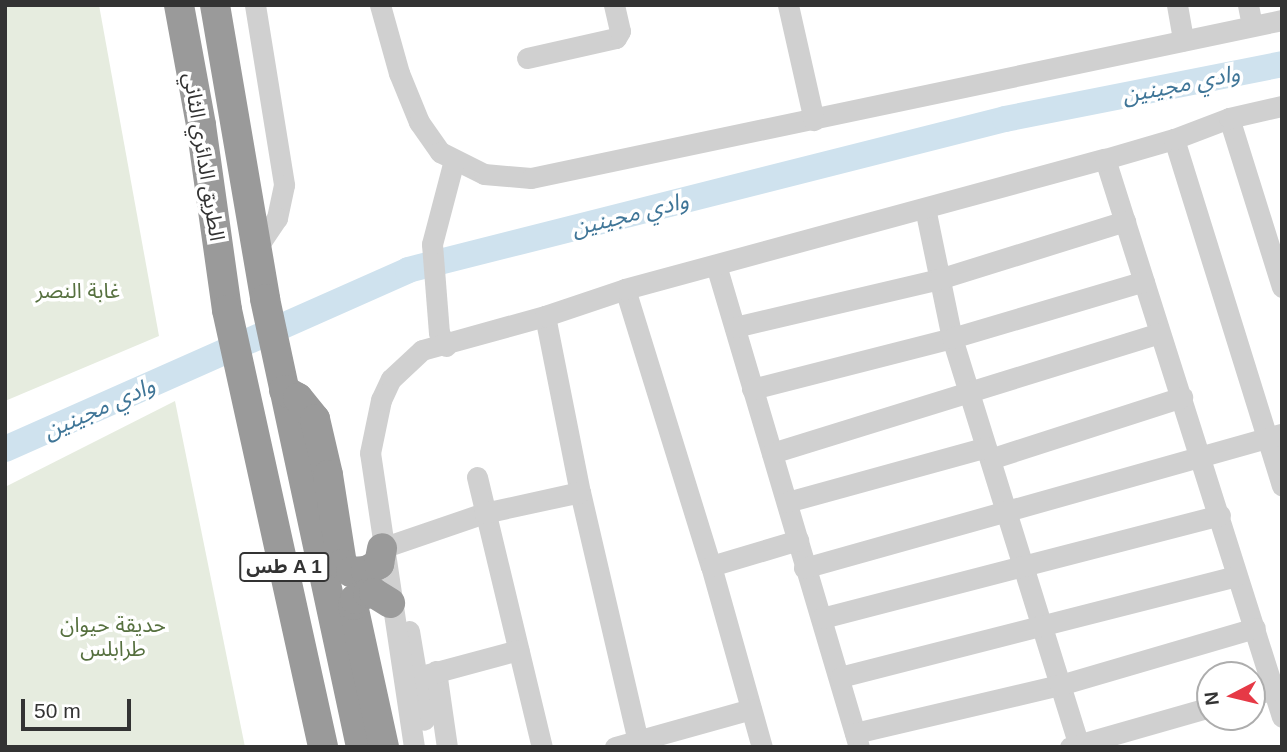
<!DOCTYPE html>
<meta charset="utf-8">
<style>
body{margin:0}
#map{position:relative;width:1287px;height:752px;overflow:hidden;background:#fff;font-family:Helvetica,"Noto Sans Arabic",sans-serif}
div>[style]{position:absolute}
.green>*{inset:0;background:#e6ecdf}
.river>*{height:26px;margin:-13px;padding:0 13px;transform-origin:13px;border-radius:13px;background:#cfe2ee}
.minor>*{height:21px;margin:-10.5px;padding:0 10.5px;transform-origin:10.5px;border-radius:10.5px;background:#d0d0d0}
.highway>*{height:30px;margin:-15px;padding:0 15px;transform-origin:15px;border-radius:15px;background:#9a9a9a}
span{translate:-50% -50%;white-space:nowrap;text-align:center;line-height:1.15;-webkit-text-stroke:7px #fff;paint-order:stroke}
.shield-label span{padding:2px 5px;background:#fff;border:2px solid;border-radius:5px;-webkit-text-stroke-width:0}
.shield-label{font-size:19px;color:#333;font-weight:700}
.street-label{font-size:21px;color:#333}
.park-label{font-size:21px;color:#56703f}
.water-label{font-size:23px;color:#3f7597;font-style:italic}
.frame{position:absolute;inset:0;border:7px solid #333;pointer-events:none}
.north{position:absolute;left:1196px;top:661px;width:70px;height:70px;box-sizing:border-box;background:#fff;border:2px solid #adadad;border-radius:50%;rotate:263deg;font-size:19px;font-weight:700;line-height:28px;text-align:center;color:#333}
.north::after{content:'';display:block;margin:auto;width:24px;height:32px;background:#e63946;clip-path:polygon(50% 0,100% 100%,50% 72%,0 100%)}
.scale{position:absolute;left:21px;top:699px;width:110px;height:32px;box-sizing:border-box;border:4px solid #333;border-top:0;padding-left:9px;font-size:21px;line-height:24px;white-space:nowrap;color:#333;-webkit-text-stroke:5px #fff;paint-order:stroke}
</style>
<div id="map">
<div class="green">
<div style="clip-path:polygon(5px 5px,99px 5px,159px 336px,5px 401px)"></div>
<div style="clip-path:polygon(175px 401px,245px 747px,5px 747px,5px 487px)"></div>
</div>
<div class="river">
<div style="left:5px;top:449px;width:441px;rotate:-23.9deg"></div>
<div style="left:408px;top:270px;width:616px;rotate:-14.19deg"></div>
<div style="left:1005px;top:119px;width:282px;rotate:-11.2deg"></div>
</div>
<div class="minor">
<div style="left:255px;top:5px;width:182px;rotate:80.8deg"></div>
<div style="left:284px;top:185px;width:34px;rotate:102deg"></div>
<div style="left:277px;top:218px;width:37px;rotate:124deg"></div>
<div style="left:380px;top:5px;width:71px;rotate:74.4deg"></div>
<div style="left:399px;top:73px;width:53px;rotate:67.8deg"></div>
<div style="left:419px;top:122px;width:37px;rotate:55deg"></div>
<div style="left:440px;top:152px;width:49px;rotate:26.6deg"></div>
<div style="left:484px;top:174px;width:47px;rotate:4.9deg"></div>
<div style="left:531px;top:178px;width:767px;rotate:-11.88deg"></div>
<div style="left:788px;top:5px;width:118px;rotate:77.3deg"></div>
<div style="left:1177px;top:5px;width:36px;rotate:80deg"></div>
<div style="left:1248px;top:5px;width:21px;rotate:79deg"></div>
<div style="left:527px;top:58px;width:91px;rotate:-12.7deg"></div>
<div style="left:616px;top:38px;width:8px;rotate:-60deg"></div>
<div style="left:620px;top:31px;width:27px;rotate:-103deg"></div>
<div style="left:1229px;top:118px;width:177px;rotate:72.6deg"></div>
<div style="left:1174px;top:139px;width:363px;rotate:72.7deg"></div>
<div style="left:1105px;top:159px;width:585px;rotate:72.4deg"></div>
<div style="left:925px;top:208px;width:133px;rotate:78.3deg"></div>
<div style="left:952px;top:338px;width:428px;rotate:72.7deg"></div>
<div style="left:716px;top:265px;width:503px;rotate:73.48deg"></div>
<div style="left:625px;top:289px;width:290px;rotate:72.8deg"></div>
<div style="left:711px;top:566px;width:188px;rotate:74.3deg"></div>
<div style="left:545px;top:316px;width:179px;rotate:78.8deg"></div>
<div style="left:580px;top:492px;width:256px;rotate:76.9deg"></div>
<div style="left:735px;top:327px;width:210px;rotate:-13.2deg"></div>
<div style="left:939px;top:279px;width:195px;rotate:-17.3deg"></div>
<div style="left:446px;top:346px;width:15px;rotate:-118deg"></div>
<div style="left:439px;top:333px;width:89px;rotate:-94.5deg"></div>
<div style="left:432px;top:244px;width:87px;rotate:-75.3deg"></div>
<div style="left:752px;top:389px;width:206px;rotate:-14.3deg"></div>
<div style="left:952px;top:338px;width:200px;rotate:-16.5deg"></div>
<div style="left:772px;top:453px;width:405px;rotate:-17.2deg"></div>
<div style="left:990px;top:459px;width:202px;rotate:-17.9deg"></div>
<div style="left:477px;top:477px;width:278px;rotate:76.5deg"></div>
<div style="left:787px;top:502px;width:206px;rotate:-15.4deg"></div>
<div style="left:382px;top:548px;width:108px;rotate:-18.9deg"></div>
<div style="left:484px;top:513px;width:98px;rotate:-12.3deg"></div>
<div style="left:711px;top:566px;width:91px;rotate:-16.6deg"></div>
<div style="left:804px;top:568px;width:496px;rotate:-15.7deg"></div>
<div style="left:822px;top:618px;width:411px;rotate:-14.5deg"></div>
<div style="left:409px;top:631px;width:90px;rotate:80.4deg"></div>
<div style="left:436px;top:671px;width:77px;rotate:81.8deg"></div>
<div style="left:418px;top:677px;width:104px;rotate:-15.1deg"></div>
<div style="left:840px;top:677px;width:408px;rotate:-14.3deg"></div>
<div style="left:1252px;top:695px;width:23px;rotate:-15deg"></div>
<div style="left:855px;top:733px;width:211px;rotate:-13.2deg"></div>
<div style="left:1060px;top:685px;width:203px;rotate:-16.3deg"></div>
<div style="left:414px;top:747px;width:297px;rotate:-98.5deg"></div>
<div style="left:370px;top:453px;width:54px;rotate:-78.3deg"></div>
<div style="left:381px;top:400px;width:23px;rotate:-65deg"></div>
<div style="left:391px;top:379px;width:42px;rotate:-43.1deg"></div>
<div style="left:422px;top:350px;width:128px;rotate:-15.5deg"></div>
<div style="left:545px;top:316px;width:84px;rotate:-18.6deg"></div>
<div style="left:625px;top:289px;width:497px;rotate:-15.2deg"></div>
<div style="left:1105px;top:159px;width:72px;rotate:-16.2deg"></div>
<div style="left:1174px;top:139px;width:59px;rotate:-20.9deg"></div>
<div style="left:1229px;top:118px;width:54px;rotate:-12.8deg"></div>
<div style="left:615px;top:747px;width:141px;rotate:-15.6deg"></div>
<div style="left:1070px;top:747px;width:146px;rotate:-15.9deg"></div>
</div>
<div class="highway">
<div style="left:179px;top:5px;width:122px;rotate:79.6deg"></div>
<div style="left:201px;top:125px;width:187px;rotate:82deg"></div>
<div style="left:227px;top:310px;width:447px;rotate:77.6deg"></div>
<div style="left:215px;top:5px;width:298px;rotate:80.3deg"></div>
<div style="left:265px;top:299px;width:458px;rotate:77.9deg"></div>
<div style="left:284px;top:390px;width:16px;rotate:30deg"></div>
<div style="left:298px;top:398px;width:27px;rotate:51deg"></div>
<div style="left:315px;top:419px;width:57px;rotate:76.9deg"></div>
<div style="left:328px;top:475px;width:90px;rotate:81.1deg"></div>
<div style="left:342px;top:564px;width:12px;rotate:42deg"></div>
<div style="left:351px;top:572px;width:15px;rotate:-4deg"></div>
<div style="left:366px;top:571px;width:15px;rotate:-28deg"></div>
<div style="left:379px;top:564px;width:16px;rotate:-79deg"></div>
<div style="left:384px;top:747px;width:145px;rotate:-102.3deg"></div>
<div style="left:353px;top:605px;width:6px;rotate:-72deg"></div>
<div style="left:355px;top:599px;width:14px;rotate:-25deg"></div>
<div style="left:368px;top:593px;width:6px"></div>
<div style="left:374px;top:593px;width:19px;rotate:32deg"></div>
</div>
<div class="shield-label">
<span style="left:284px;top:567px">طس A 1</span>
</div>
<div class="street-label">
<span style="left:204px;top:157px;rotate:81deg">الطريق الدائري الثاني</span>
</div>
<div class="park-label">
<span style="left:78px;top:291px">غابة النصر</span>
<span style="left:113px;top:637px">حديقة حيوان<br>طرابلس</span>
</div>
<div class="water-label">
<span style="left:1181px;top:84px;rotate:-11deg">وادي مجينين</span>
<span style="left:630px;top:214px;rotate:-14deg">وادي مجينين</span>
<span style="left:99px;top:408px;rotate:-24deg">وادي مجينين</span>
</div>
<div class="frame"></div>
<div class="north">N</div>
<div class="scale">50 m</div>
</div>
